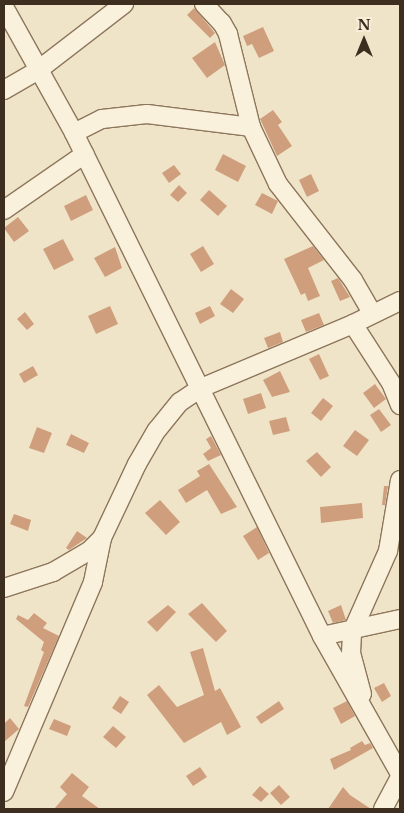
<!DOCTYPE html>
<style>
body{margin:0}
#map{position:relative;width:404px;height:813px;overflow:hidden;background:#f0e4c8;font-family:"Libre Baskerville",serif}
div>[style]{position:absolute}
.building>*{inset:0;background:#cf9f7d}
.roads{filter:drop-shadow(1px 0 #8d765c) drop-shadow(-1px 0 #8d765c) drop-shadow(0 1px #8d765c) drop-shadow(0 -1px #8d765c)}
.minor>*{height:18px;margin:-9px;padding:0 9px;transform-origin:9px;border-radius:9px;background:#faf1dc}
span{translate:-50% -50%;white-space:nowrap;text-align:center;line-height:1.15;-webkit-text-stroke:4px #f7eed8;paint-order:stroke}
.frame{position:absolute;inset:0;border:5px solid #3d2e20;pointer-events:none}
.north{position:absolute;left:339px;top:15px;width:50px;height:50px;-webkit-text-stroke:4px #f7eed8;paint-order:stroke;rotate:0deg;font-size:14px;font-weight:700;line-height:20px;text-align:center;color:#3d2e20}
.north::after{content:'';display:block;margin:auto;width:18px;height:22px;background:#3d2e20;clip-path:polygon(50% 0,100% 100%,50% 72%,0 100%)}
</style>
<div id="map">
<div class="building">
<div style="clip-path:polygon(194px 8px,215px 33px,210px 38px,187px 15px)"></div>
<div style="clip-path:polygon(263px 27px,274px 51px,259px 58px,252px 44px,247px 46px,243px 36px)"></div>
<div style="clip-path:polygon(215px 42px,225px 65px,207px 78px,192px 58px)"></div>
<div style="clip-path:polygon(273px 110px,282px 122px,278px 125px,292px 146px,277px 156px,260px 119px)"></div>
<div style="clip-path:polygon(223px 154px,246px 166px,238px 182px,215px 170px)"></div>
<div style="clip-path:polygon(174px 165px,181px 174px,169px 183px,162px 173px)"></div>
<div style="clip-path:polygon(311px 174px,319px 191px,307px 197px,299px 180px)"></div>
<div style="clip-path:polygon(179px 185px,187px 193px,178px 202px,170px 195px)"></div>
<div style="clip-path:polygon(209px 190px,227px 206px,218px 216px,200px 200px)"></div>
<div style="clip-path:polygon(262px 193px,278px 201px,272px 214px,255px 205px)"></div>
<div style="clip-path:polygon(86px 195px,93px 210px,71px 221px,64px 206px)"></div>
<div style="clip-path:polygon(18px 217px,29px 231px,14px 242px,4px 228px)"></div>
<div style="clip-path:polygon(63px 239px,74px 260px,54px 270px,43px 249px)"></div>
<div style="clip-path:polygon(203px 246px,214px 264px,201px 272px,190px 254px)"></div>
<div style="clip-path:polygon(313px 246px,324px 260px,308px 268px,320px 296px,308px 301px,305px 293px,301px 295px,284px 259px)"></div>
<div style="clip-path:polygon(115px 247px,122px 268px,105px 277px,94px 258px)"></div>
<div style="clip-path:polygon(338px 278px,350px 297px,340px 301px,331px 281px)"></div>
<div style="clip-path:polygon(231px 289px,244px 299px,233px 313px,220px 304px)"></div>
<div style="clip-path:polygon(110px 306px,118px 324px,96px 334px,88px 316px)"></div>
<div style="clip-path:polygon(210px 306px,215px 316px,200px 324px,195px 313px)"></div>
<div style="clip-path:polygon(25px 312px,34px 324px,27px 330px,17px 319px)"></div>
<div style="clip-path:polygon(319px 313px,324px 325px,306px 332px,301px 320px)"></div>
<div style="clip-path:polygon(280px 332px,283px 342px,268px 348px,264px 338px)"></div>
<div style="clip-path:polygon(319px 354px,329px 376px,320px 380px,309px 359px)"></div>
<div style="clip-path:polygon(33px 366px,38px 375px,24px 383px,19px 374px)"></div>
<div style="clip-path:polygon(280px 371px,290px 392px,272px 397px,263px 380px)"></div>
<div style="clip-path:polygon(375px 384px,386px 399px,374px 408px,363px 393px)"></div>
<div style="clip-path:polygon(261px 393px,266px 408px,248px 414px,243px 399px)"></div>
<div style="clip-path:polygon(323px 398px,333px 406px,321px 421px,311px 413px)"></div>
<div style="clip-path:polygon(379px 409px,391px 425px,381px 432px,370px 415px)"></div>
<div style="clip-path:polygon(286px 417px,290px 431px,273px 435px,269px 421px)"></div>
<div style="clip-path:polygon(37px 427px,52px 433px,44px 453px,29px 448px)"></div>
<div style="clip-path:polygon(355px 430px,369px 440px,357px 456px,343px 446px)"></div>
<div style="clip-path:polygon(71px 434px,89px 443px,84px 453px,66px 445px)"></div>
<div style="clip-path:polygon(211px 436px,221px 455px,208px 461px,203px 454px,211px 448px,206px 439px)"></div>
<div style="clip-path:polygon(317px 452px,331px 467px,321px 477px,306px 461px)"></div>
<div style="clip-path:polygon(209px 464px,237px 507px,221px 514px,207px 490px,186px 503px,178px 490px,200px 476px,197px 471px)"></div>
<div style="clip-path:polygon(384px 486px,388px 486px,385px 505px,382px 505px)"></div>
<div style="clip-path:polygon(160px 500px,180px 522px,166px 535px,145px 513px)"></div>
<div style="clip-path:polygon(362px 503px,363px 518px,321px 523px,320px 507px)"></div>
<div style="clip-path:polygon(14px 514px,31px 520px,28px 531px,10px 524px)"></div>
<div style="clip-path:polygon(257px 527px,269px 553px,258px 560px,243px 536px)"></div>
<div style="clip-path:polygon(77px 531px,87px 538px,69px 550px,66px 548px)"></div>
<div style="clip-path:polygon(202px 603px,227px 631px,216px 642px,188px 614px)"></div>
<div style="clip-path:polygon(168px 605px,176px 612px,157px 632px,147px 622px)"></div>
<div style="clip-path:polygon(341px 605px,346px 620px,333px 623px,328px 611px)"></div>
<div style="clip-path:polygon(34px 613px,47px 623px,43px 628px,59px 636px,28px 707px,24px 706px,44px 652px,41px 650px,44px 642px,16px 619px,18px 615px,28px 620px)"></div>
<div style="clip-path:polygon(203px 648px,215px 691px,220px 688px,241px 727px,227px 735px,221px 722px,184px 743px,147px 695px,159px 685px,177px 707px,204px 695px,190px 652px)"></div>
<div style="clip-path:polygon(384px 683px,391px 696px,382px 702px,374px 688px)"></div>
<div style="clip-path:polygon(120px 696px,129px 702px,121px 714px,112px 708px)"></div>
<div style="clip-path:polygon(279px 701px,284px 709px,261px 724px,256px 717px)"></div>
<div style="clip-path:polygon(347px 701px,355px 716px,341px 724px,333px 708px)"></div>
<div style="clip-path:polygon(10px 718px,19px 729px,4px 742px,4px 724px)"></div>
<div style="clip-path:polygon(54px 719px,71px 726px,67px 736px,49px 729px)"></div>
<div style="clip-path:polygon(113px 726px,126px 737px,116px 748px,103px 737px)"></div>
<div style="clip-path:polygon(362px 741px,365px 745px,370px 743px,373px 748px,334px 770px,330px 759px,351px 750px,350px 748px)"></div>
<div style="clip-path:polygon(200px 767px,207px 777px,193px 786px,186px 776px)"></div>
<div style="clip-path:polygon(72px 773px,89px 787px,82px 796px,100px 809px,54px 809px,67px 794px,60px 787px)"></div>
<div style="clip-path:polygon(279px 785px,290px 797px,281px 805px,270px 793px)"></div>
<div style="clip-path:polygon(260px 786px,269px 794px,261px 802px,252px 795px)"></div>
<div style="clip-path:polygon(343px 787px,350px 795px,371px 809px,328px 809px)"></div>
</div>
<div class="roads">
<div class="minor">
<div style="left:204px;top:4px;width:26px;rotate:47deg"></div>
<div style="left:222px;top:23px;width:13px;rotate:61deg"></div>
<div style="left:228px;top:34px;width:96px;rotate:76.1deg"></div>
<div style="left:251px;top:127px;width:63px;rotate:64.7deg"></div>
<div style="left:278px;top:184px;width:122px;rotate:52deg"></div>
<div style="left:353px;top:280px;width:39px;rotate:60deg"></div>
<div style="left:4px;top:7px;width:144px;rotate:60.9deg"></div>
<div style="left:74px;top:133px;width:561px;rotate:63.75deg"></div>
<div style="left:322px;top:636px;width:159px;rotate:60.5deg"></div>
<div style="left:4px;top:90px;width:38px;rotate:-30deg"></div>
<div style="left:37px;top:71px;width:110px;rotate:-37.6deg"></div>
<div style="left:74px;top:133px;width:31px;rotate:-27deg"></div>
<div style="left:102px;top:119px;width:45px;rotate:-6.3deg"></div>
<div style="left:147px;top:114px;width:105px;rotate:7.1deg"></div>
<div style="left:4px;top:210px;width:98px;rotate:-34.7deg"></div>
<div style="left:353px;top:324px;width:70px;rotate:57.2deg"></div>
<div style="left:391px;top:383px;width:24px;rotate:68deg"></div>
<div style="left:4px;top:588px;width:52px;rotate:-18.1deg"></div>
<div style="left:53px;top:572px;width:42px;rotate:-30.3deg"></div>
<div style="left:89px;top:551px;width:18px;rotate:-45deg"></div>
<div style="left:102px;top:538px;width:82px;rotate:-64.7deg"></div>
<div style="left:137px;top:464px;width:39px;rotate:-60deg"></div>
<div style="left:157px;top:430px;width:36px;rotate:-51deg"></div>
<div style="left:180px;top:402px;width:25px;rotate:-34deg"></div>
<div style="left:201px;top:388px;width:165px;rotate:-22.8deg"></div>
<div style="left:353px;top:324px;width:52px;rotate:-26.1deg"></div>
<div style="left:322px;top:636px;width:80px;rotate:-12.3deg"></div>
<div style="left:362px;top:694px;width:42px;rotate:-105deg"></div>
<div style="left:351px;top:653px;width:21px;rotate:-87deg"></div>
<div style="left:352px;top:632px;width:89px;rotate:-66deg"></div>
<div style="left:388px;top:551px;width:72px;rotate:-80.4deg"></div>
<div style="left:4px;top:792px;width:228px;rotate:-67deg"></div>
<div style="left:93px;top:582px;width:45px;rotate:-78.4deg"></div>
<div style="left:383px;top:809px;width:36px;rotate:-62deg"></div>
</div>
</div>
<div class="frame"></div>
<div class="north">N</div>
</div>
